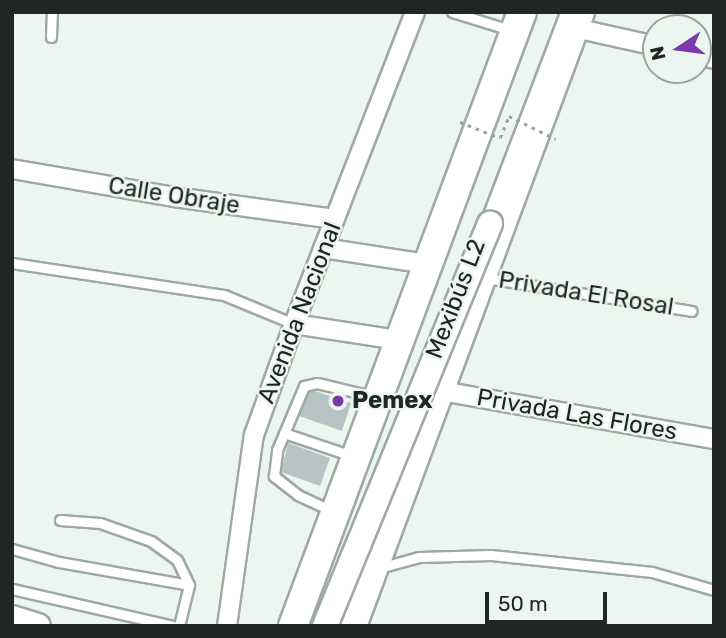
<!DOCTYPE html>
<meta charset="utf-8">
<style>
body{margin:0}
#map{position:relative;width:726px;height:638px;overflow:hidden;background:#eaf6ef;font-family:Rubik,sans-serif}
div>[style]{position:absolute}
.building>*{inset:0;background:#b6c5c4}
.roads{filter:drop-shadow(2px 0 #9da9a2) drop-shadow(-2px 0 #9da9a2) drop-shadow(0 2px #9da9a2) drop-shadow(0 -2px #9da9a2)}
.service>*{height:9px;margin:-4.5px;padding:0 4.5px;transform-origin:4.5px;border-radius:4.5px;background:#fff}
.minor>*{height:18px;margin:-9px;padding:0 9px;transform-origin:9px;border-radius:9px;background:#fff}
.secondary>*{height:24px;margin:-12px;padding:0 12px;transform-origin:12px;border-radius:12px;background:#fff}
.primary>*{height:28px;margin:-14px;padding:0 14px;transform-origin:14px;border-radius:14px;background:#fff}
.path-bridge>*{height:2.5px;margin-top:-1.25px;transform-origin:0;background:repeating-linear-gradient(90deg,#99a29d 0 3.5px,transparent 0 8.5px)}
.bridges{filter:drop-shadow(2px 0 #9da9a2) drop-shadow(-2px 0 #9da9a2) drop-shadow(0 2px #9da9a2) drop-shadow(0 -2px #9da9a2)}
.secondary-bridge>*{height:24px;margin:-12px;padding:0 12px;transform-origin:12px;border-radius:12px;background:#fff}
.dots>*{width:19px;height:19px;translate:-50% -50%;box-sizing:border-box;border:4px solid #eaf6ef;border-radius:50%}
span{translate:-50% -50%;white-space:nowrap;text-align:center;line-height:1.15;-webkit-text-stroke:5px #eaf6ef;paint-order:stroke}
.street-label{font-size:24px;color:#212623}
.poi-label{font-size:24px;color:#212623;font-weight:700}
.left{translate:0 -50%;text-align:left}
.frame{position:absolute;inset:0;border:14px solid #212623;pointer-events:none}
.north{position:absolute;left:642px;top:14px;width:70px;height:70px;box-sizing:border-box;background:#eaf6ef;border:2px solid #9aa39d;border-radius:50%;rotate:257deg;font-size:19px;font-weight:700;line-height:28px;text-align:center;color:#212623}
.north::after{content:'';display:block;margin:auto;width:24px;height:32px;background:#7c38ac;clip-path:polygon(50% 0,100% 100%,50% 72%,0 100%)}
.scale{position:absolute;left:485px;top:592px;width:122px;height:32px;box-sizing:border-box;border:4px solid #212623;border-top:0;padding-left:9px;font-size:21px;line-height:24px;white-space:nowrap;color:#212623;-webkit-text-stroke:5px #eaf6ef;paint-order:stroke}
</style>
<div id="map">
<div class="building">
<div style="clip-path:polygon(315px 391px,351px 403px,342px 431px,299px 416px,309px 392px)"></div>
<div style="clip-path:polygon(288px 443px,330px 458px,320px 486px,281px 472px)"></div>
</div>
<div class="roads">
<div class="service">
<div style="left:452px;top:12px;width:61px;rotate:17.2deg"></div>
<div style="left:51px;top:37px;width:25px;rotate:-88deg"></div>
<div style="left:485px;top:222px;width:225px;rotate:-69.1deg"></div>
<div style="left:12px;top:263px;width:214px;rotate:8.6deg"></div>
<div style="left:224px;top:295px;width:76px;rotate:22.5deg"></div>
<div style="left:486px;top:278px;width:208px;rotate:9.1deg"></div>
<div style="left:284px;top:433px;width:72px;rotate:18.7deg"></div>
<div style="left:332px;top:511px;width:38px;rotate:-155deg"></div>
<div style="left:298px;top:495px;width:31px;rotate:-142deg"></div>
<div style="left:274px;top:476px;width:26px;rotate:-83deg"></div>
<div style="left:277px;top:450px;width:69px;rotate:-67.1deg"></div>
<div style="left:304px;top:386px;width:13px;rotate:-13deg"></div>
<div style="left:317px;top:383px;width:61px;rotate:13.3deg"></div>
<div style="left:60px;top:520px;width:40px;rotate:4.3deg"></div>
<div style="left:100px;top:523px;width:54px;rotate:19.4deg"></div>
<div style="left:151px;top:541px;width:32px;rotate:36deg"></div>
<div style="left:177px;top:560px;width:28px;rotate:64deg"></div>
<div style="left:12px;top:549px;width:49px;rotate:15.5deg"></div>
<div style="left:59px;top:562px;width:132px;rotate:10deg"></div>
<div style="left:189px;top:585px;width:42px;rotate:103.7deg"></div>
<div style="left:379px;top:568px;width:41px;rotate:-15.4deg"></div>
<div style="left:419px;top:557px;width:72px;rotate:-1.6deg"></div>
<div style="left:491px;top:555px;width:162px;rotate:6deg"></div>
<div style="left:652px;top:572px;width:65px;rotate:16.2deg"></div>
<div style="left:12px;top:589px;width:165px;rotate:12.9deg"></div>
</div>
<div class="minor">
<div style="left:575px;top:28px;width:83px;rotate:12.5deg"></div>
<div style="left:698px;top:55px;width:16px;rotate:14deg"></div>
<div style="left:12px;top:169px;width:164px;rotate:9.8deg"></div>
<div style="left:174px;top:197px;width:162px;rotate:7.8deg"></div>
<div style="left:323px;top:248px;width:106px;rotate:8.7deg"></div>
<div style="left:294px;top:324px;width:106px;rotate:8.7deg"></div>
<div style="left:441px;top:391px;width:277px;rotate:10deg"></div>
<div style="left:227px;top:626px;width:193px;rotate:-82deg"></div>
<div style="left:254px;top:435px;width:118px;rotate:-70.2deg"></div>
<div style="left:294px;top:324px;width:335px;rotate:-68.8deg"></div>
</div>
<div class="secondary">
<div style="left:12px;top:618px;width:27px;rotate:17deg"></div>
</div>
<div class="primary">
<div style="left:293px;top:626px;width:655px;rotate:-69.55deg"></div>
<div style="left:352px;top:626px;width:655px;rotate:-69.63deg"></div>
</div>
</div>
<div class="path-bridge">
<div style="left:460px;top:122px;width:43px;rotate:21.8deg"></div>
<div style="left:500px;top:138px;width:24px;rotate:-68deg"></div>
<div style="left:509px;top:116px;width:52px;rotate:26.1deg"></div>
</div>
<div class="bridges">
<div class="secondary-bridge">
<div style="left:325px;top:626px;width:435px;rotate:-67.7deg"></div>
</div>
</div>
<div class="dots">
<div style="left:338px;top:401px;background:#7c38ac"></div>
</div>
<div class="street-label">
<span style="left:174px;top:196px;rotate:9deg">Calle Obraje</span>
<span style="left:586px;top:294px;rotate:9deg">Privada El Rosal</span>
<span style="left:456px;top:299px;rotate:-69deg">Mexibús L2</span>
<span style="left:300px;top:313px;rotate:-69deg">Avenida Nacional</span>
<span style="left:577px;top:415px;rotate:10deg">Privada Las Flores</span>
</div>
<div class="poi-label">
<span class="left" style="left:352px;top:401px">Pemex</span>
</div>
<div class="frame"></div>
<div class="north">N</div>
<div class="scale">50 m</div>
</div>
